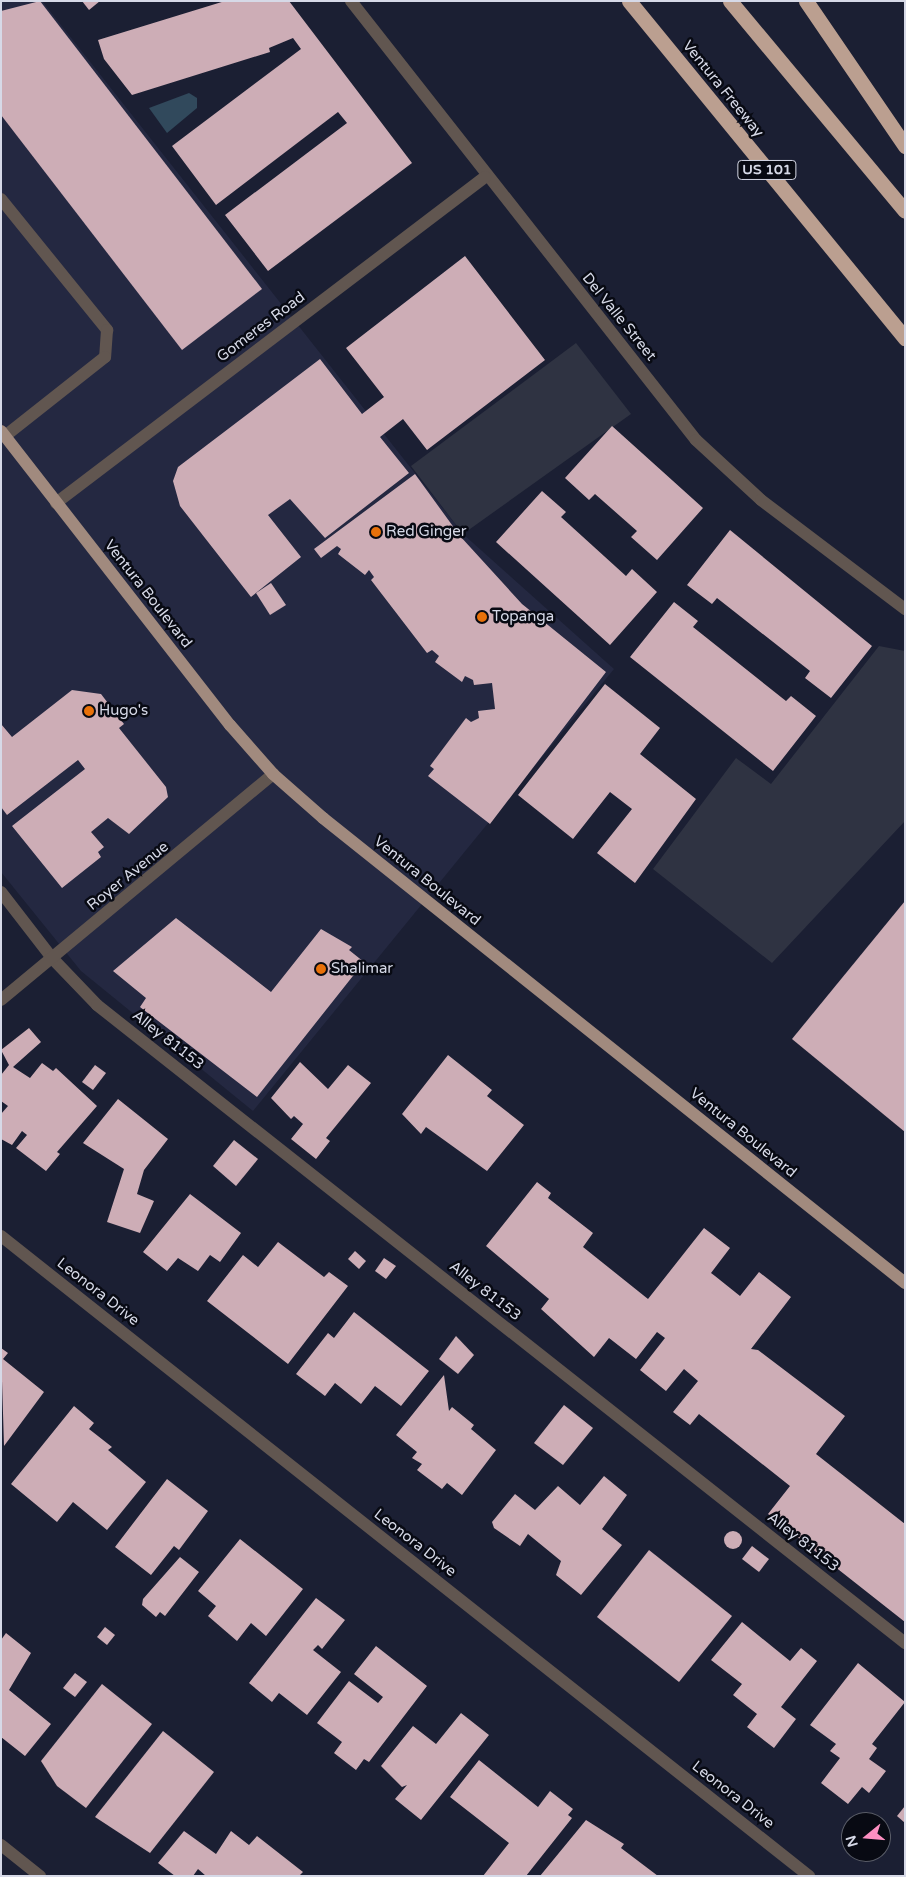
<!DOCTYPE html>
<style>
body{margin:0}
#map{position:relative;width:906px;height:1877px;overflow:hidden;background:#1b1f33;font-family:"Varela Round",sans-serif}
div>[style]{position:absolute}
.built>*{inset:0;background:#242841}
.green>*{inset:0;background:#2f3342}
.water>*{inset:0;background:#31495c}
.building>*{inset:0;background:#cdadb6}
.round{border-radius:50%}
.minor>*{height:12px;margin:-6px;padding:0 6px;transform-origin:6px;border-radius:6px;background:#615650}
.major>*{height:12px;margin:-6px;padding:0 6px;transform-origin:6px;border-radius:6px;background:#a18a7e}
.highway>*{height:15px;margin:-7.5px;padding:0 7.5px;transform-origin:7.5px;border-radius:7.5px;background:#bb9f90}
.dots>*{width:14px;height:14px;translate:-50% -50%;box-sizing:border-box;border:2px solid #080a13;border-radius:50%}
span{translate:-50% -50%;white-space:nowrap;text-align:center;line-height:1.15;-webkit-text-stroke:5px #080a13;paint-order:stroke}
.shield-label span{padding:1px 4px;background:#080a13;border:1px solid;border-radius:4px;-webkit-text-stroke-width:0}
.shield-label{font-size:14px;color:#d6d9e7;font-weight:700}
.street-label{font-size:15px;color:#d6d9e7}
.poi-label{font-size:15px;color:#d6d9e7}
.left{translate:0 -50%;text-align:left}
.frame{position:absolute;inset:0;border:2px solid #d6d9e7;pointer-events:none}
.north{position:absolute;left:841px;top:1812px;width:50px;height:50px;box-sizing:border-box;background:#080a13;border:1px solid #5a5d68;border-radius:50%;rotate:253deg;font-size:14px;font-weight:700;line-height:20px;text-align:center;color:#d6d9e7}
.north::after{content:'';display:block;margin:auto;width:18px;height:22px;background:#fc8fc1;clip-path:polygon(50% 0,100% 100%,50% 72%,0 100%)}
</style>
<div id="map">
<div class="built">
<div style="clip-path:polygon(1px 1px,42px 1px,463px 534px,614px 669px,253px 1111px,81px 971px,1px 872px)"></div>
</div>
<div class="green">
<div style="clip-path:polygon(576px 343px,631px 414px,463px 534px,411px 466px)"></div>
<div style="clip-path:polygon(879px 646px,905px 651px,905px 821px,772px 963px,653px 869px,736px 758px,771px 784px)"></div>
</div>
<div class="water">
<div style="clip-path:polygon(189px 93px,197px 98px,197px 108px,167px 133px,149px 108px)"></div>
</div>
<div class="building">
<div style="clip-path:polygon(40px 1px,262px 289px,182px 350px,1px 115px,1px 11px)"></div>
<div style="clip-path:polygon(82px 1px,100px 1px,89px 10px)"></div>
<div style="clip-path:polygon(225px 1px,289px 1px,412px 163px,268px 271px,225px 215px,347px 123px,338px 112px,216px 205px,172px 146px,301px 49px,293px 38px,269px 48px,270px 52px,132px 95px,104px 59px,98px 40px)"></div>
<div style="clip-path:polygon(465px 256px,545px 360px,427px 450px,403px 419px,380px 437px,409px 473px,325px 538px,290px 499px,268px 515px,301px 557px,251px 597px,180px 506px,173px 481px,178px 467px,320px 359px,362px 414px,384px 397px,346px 348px)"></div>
<div style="clip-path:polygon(612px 426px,703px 508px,657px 560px,631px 537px,637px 531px,595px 494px,589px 500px,565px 478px)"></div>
<div style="clip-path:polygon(415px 474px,460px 536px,522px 604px,606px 672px,490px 824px,428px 776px,434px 769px,430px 766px,466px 718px,471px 722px,479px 718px,478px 711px,495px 709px,492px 683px,474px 685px,473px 680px,465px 676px,462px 682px,435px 662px,439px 656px,432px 650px,427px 653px,371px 580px,374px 577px,369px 570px,365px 575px,338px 554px,341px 549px,337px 546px,321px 558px,314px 549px)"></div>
<div style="clip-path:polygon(542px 491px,566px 512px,561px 517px,626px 576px,632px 569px,657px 592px,610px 645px,496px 542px)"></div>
<div style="clip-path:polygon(730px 530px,872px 646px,831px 698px,805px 678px,810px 671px,717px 598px,712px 604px,687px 585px)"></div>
<div style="clip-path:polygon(271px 583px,286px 605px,270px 615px,256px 593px)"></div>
<div style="clip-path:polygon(674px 602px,698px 621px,693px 627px,786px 701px,791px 696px,816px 716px,773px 771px,630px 657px)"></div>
<div style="clip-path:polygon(605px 684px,660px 728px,640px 754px,696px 799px,635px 883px,597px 853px,632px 809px,610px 792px,573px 839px,518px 795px)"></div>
<div style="clip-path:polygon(72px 690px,101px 694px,124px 724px,119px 728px,166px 787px,168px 797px,129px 834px,108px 818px,91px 832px,104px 847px,98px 852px,101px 857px,62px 888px,12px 826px,85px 769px,78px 760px,7px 815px,1px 807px,1px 724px,12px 737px)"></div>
<div style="clip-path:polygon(905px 901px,905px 1132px,792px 1039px)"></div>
<div style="clip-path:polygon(176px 918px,271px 992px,321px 929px,352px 947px,349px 950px,364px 962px,257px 1097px,140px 1007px,146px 998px,113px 971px)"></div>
<div style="clip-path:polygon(29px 1028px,41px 1042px,13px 1067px,30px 1078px,42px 1063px,53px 1071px,56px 1068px,97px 1106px,57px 1152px,60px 1154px,46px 1171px,16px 1148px,27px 1135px,22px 1131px,12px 1145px,1px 1139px,1px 1114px,8px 1106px,1px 1101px,1px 1075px,9px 1065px,1px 1050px)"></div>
<div style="clip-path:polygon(448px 1055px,492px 1090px,487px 1096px,524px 1125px,487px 1171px,426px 1127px,421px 1134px,402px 1114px)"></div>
<div style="clip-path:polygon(300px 1062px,328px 1089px,348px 1065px,371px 1083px,326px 1138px,330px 1141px,316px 1159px,291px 1139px,303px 1124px,294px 1116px,291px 1119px,271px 1098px)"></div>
<div style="clip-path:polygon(95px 1065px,106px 1073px,93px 1090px,82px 1082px)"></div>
<div style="clip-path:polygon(118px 1099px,168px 1139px,144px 1170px,137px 1194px,154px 1201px,140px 1233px,107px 1222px,124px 1169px,83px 1143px)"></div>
<div style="clip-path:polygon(234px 1140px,258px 1159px,236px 1186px,213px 1166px)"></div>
<div style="clip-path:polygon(537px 1182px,551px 1193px,548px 1198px,593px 1233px,583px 1247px,648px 1299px,704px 1228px,730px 1248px,711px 1273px,715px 1276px,740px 1296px,759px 1272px,791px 1297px,751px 1349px,758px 1350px,845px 1416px,816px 1454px,905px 1524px,905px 1622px,768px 1514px,790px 1486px,699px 1414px,690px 1425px,673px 1412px,698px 1381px,684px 1369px,666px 1391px,640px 1370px,665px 1338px,657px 1332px,636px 1359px,609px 1338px,594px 1357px,541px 1309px,549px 1299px,486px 1246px)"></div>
<div style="clip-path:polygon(190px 1194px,241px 1233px,220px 1262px,210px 1255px,198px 1271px,178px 1258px,167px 1271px,143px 1252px)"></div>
<div style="clip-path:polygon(278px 1242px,324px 1277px,329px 1272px,348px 1286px,288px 1364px,207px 1301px,243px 1255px,258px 1267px)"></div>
<div style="clip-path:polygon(355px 1251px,366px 1261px,359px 1269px,348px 1259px)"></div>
<div style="clip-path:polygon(384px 1258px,396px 1266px,386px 1279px,375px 1271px)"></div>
<div style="clip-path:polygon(354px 1312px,429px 1371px,401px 1406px,375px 1386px,361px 1404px,335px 1383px,325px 1396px,296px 1374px,328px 1333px,334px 1338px)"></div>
<div style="clip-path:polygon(456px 1336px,474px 1355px,458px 1374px,439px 1359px)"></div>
<div style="clip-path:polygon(1px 1348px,8px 1353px,3px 1359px,44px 1392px,4px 1446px)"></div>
<div style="clip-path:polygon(444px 1375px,449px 1411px,452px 1407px,474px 1425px,471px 1429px,496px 1450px,462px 1495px,447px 1483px,442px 1489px,417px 1470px,422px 1464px,412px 1458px,417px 1452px,396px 1435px)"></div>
<div style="clip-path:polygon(564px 1405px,593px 1428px,563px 1465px,534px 1443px)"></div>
<div style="clip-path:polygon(74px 1406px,94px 1423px,89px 1429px,112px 1447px,108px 1450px,146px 1482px,107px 1530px,73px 1502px,57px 1522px,11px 1484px)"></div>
<div style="clip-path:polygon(604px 1476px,627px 1495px,602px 1529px,622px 1545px,581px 1595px,556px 1575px,561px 1561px,528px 1534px,520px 1546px,494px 1528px,492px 1522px,515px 1494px,535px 1510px,558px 1486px,580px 1505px)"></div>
<div style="clip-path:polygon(167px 1479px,208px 1511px,179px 1550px,174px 1546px,151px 1575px,115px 1547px)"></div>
<div class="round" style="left:724px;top:1531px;width:18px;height:18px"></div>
<div style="clip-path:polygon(240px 1539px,303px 1589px,266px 1636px,251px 1623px,237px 1641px,208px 1616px,216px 1606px,198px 1591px)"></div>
<div style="clip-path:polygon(752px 1546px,769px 1559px,759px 1572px,742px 1559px)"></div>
<div style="clip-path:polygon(649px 1550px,732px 1616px,679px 1682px,597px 1617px)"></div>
<div style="clip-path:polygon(180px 1557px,199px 1572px,165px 1616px,160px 1612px,156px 1617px,142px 1605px,143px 1599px)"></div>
<div style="clip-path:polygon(316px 1598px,345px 1620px,322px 1649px,318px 1645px,313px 1650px,341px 1672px,307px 1715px,279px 1693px,272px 1702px,249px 1683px)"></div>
<div style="clip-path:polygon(742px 1622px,790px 1661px,801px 1648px,817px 1661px,781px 1707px,796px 1719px,774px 1748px,747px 1727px,757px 1714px,733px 1695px,742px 1684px,711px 1660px)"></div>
<div style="clip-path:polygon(105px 1627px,115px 1635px,107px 1645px,97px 1637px)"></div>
<div style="clip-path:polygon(6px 1633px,31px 1653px,9px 1690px,51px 1724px,25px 1756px,1px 1737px,1px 1640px)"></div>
<div style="clip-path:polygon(376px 1646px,427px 1686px,369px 1762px,364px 1759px,356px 1770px,334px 1753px,342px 1742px,317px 1723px,349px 1681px,378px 1703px,383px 1697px,354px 1674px)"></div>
<div style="clip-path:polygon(858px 1663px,905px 1702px,872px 1744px,877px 1748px,869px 1759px,886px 1771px,869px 1793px,862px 1787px,848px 1804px,821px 1783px,840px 1758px,830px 1751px,836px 1744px,810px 1725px)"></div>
<div style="clip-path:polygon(75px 1673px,87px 1682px,75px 1697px,63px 1688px)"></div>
<div style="clip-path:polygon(102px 1684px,152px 1724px,86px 1808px,57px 1786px,41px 1761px)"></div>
<div style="clip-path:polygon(461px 1713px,489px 1735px,421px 1820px,395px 1799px,407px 1785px,402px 1787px,381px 1766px,413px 1726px,436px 1744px)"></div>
<div style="clip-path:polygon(163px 1731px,214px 1772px,150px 1853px,95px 1817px)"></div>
<div style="clip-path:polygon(479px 1760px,538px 1807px,550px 1791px,573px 1809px,568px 1815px,572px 1818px,526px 1876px,483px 1876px,509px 1843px,450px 1797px)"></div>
<div style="clip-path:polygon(905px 1806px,905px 1823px,897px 1816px)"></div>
<div style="clip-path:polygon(586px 1820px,624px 1844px,621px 1848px,658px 1876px,540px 1876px)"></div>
<div style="clip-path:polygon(184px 1831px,216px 1854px,231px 1831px,249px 1845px,257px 1836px,303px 1872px,299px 1876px,206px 1876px,198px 1869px,193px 1876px,175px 1876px,158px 1863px)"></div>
</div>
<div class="minor">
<div style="left:351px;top:1px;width:558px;rotate:51.84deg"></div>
<div style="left:696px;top:440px;width:88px;rotate:42.7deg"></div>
<div style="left:761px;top:500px;width:181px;rotate:37.1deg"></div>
<div style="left:1px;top:199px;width:169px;rotate:51deg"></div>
<div style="left:107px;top:330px;width:27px;rotate:94deg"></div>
<div style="left:105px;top:357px;width:127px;rotate:141.7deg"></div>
<div style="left:56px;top:503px;width:539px;rotate:-37.23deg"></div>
<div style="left:1px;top:892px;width:83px;rotate:52.3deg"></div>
<div style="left:52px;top:958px;width:65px;rotate:46.2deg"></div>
<div style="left:97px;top:1005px;width:1030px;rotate:38.29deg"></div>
<div style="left:1px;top:1000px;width:354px;rotate:-39.7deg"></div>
<div style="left:1px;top:1236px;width:1031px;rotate:38.38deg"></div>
<div style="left:1px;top:1845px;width:50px;rotate:38.5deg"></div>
</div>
<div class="major">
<div style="left:1px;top:431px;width:373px;rotate:52.1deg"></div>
<div style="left:230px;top:725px;width:65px;rotate:48.7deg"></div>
<div style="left:273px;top:774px;width:67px;rotate:41.3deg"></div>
<div style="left:323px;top:818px;width:745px;rotate:38.62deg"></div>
</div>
<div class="highway">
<div style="left:629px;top:1px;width:436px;rotate:50.7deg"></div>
<div style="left:730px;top:1px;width:273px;rotate:50.2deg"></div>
<div style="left:806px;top:1px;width:176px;rotate:55.7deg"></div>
</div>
<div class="dots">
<div style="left:376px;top:532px;background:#e8710a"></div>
<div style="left:482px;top:617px;background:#e8710a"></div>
<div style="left:89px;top:711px;background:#e8710a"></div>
<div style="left:321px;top:969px;background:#e8710a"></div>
</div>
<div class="shield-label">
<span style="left:767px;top:170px">US 101</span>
</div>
<div class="street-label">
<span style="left:723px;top:89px;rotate:51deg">Ventura Freeway</span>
<span style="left:619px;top:317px;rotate:51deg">Del Valle Street</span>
<span style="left:261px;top:327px;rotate:-37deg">Gomeres Road</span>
<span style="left:148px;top:594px;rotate:52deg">Ventura Boulevard</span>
<span style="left:128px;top:876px;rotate:-39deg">Royer Avenue</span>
<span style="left:427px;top:881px;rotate:39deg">Ventura Boulevard</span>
<span style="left:168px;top:1040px;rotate:38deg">Alley 81153</span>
<span style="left:743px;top:1133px;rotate:39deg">Ventura Boulevard</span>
<span style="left:485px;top:1291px;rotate:38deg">Alley 81153</span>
<span style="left:98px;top:1292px;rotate:38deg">Leonora Drive</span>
<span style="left:803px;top:1542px;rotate:38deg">Alley 81153</span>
<span style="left:415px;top:1543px;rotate:38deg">Leonora Drive</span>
<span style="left:733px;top:1795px;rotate:38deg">Leonora Drive</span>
</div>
<div class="poi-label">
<span class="left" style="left:386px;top:532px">Red Ginger</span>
<span class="left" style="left:492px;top:617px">Topanga</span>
<span class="left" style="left:99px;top:711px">Hugo's</span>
<span class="left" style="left:331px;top:969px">Shalimar</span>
</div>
<div class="frame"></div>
<div class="north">N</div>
</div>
